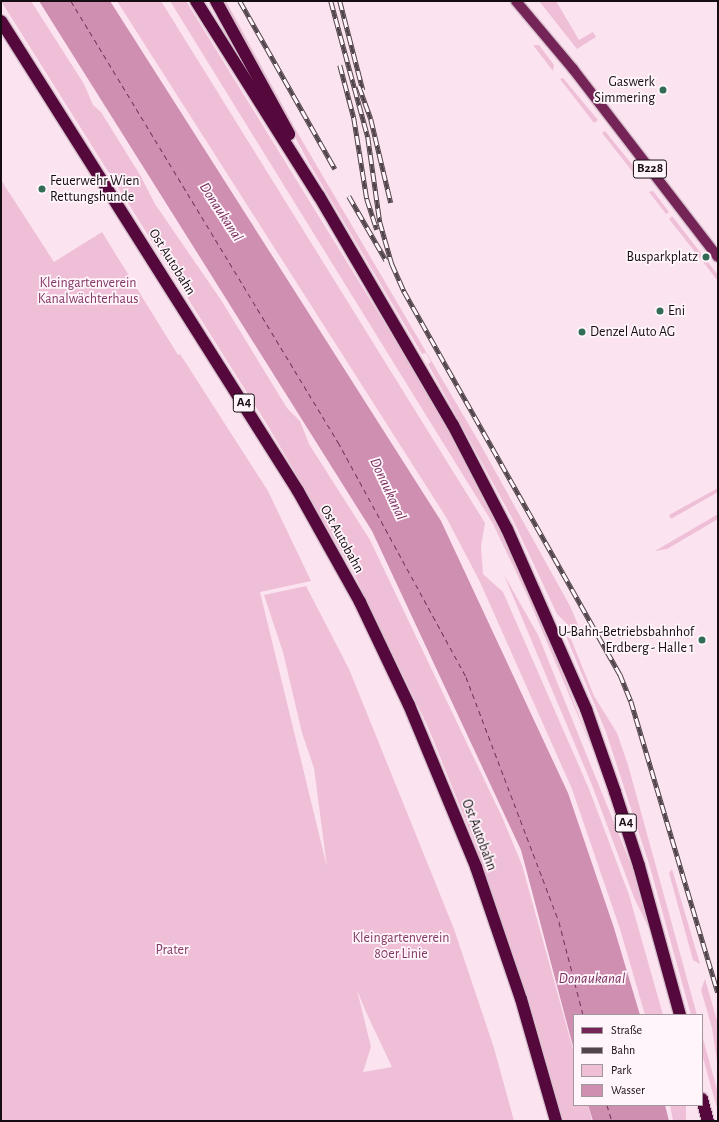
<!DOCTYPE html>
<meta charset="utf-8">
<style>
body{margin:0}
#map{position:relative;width:719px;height:1122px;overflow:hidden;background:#fbe3f0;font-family:"Alegreya Sans",sans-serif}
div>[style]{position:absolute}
.green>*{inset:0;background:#efbfd8}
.water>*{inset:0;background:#ce8fb1}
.ferry>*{height:1px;margin-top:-0.5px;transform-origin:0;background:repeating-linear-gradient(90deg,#792e5d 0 5px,transparent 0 9px)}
.roads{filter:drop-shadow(1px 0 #d6c1cc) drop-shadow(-1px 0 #d6c1cc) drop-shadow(0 1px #d6c1cc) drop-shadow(0 -1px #d6c1cc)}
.major>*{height:10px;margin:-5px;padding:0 5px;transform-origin:5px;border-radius:5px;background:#742457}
.highway>*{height:12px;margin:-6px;padding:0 6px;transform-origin:6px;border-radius:6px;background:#55083c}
.rail>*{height:4.5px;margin-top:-2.25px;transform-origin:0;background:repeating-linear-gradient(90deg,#fff5fa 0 9px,#51454b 0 18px);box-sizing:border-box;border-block:1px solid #51454b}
.dots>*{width:11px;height:11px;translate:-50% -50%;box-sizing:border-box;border:2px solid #fff5fa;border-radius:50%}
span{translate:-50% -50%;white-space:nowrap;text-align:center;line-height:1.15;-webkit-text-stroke:3.5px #fff5fa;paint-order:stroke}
.shield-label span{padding:1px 3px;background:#fff5fa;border:1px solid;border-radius:3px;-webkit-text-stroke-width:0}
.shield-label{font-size:13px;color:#150d11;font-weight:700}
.poi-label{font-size:14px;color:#150d11}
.right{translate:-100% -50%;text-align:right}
.left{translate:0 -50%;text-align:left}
.street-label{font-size:14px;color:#150d11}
.park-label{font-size:14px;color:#843866}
.water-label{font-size:15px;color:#792e5d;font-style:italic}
.frame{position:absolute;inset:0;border:2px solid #150d11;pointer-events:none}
.legend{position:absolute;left:573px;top:1014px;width:130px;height:92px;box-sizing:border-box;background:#fff5fa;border:1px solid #a1989d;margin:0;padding:5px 7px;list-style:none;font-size:12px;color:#150d11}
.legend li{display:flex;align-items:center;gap:8px;height:20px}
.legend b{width:20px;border:1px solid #a1989d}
</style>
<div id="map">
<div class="green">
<div style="clip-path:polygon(1px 1px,31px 1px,84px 84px,93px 105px,101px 112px,140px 175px,155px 204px,221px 300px,287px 408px,300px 421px,309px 444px,370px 540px,502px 817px,522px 865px,574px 1053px,574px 1105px,588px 1105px,592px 1121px,563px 1121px,535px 1021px,475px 844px,428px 727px,353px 572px,268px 426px)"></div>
<div style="clip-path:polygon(117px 1px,161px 1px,485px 523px,481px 546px,483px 574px,503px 592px,589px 789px,629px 895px,663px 1015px,645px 1015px,620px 929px,572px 789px,480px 582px,446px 517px)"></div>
<div style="clip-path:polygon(170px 1px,186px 1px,432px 400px,485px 500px,532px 597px,596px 758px,527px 595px,492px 522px)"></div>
<div style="clip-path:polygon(223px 1px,226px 1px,297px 132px,479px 442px,570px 606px,581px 632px,574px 631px,557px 614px,512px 518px,428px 364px,431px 362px,426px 353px,422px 354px,309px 163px)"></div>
<div style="clip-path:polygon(539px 1px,556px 1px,579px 40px,593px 32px,596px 37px,577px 49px)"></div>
<div style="clip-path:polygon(533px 45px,539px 45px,554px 65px,553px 71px)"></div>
<div style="clip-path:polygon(563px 78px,598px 120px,594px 123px,560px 79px)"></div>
<div style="clip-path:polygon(605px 131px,639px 173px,636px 176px,602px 133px)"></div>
<div style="clip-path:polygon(evenodd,1px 180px,54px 262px,102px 232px,178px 355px,180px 354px,268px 491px,311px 581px,260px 592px,327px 867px,314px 768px,302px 733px,283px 652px,264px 595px,306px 586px,349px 669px,454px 929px,494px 1048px,514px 1121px,1px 1121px,1px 180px,357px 990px,366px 1012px,392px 1067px,363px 1072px,371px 1047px,357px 990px)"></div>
<div style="clip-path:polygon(653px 191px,669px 212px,666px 214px,649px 192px)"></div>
<div style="clip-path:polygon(672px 216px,718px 275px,718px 281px,669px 219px)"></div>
<div style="clip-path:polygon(718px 488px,718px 492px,671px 519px,669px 515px)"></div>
<div style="clip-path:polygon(718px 514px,718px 519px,667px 549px,655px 551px)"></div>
<div style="clip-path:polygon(504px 575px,538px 635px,636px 877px,653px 936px,635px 900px,592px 785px)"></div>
<div style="clip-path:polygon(566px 636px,571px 639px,594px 696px,617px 733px,628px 765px,697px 1015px,691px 1015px,650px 867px,606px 732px)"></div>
<div style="clip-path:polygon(672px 869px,700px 964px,693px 960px,669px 873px)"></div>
<div style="clip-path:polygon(705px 979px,718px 1024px,718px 1069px,712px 1028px,701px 990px)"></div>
<div style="clip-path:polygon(702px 1035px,718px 1093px,718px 1112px,702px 1054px)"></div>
<div style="clip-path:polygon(670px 1105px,686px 1105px,686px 1121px,673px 1121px)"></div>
</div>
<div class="water">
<div style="clip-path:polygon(39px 1px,110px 1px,441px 521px,568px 793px,614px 928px,640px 1015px,574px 1015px,574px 1050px,521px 850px,372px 531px)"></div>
<div style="clip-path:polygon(588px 1105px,665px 1105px,669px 1121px,593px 1121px)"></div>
</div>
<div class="ferry">
<div style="left:71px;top:1px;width:516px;rotate:58.81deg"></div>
<div style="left:338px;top:442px;width:268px;rotate:61.4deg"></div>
<div style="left:466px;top:677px;width:262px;rotate:69.2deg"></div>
<div style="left:559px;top:922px;width:96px;rotate:75.5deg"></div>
<div style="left:607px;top:1105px;width:17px;rotate:73deg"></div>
</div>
<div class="roads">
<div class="major">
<div style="left:516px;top:1px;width:89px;rotate:50deg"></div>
<div style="left:573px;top:69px;width:237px;rotate:52.4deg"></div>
</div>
<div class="highway">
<div style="left:196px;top:1px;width:231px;rotate:57.8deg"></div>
<div style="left:319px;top:196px;width:265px;rotate:59.7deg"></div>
<div style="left:453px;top:425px;width:117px;rotate:62.6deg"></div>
<div style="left:507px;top:529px;width:197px;rotate:66.3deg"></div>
<div style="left:586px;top:709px;width:88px;rotate:70.7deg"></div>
<div style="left:615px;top:792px;width:78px;rotate:72deg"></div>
<div style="left:639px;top:866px;width:155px;rotate:74.6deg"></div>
<div style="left:216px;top:1px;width:152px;rotate:61.2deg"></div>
<div style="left:1px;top:21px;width:556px;rotate:57.71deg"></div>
<div style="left:298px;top:491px;width:127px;rotate:60.8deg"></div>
<div style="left:360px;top:602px;width:114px;rotate:64.6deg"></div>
<div style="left:409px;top:705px;width:175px;rotate:67.5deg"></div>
<div style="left:476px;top:867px;width:139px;rotate:71.2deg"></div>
<div style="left:521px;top:999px;width:127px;rotate:74deg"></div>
<div style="left:702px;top:1099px;width:23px;rotate:75deg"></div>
</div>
</div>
<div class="rail">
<div style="left:240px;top:1px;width:193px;rotate:60.5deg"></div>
<div style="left:331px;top:1px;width:141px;rotate:74.8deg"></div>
<div style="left:368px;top:137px;width:86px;rotate:82deg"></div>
<div style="left:380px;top:222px;width:44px;rotate:74.1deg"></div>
<div style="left:392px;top:264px;width:30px;rotate:66deg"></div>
<div style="left:404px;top:291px;width:440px;rotate:60.6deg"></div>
<div style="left:620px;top:674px;width:29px;rotate:68deg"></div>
<div style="left:631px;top:701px;width:304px;rotate:73.4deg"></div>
<div style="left:340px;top:1px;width:92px;rotate:75.5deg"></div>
<div style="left:340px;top:65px;width:55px;rotate:75.2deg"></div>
<div style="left:354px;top:118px;width:82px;rotate:80.9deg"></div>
<div style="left:367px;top:199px;width:32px;rotate:72deg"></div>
<div style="left:359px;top:86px;width:35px;rotate:70deg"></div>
<div style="left:371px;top:119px;width:86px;rotate:76.6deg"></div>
<div style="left:349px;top:196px;width:74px;rotate:60deg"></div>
</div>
<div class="dots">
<div style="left:663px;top:90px;background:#326c55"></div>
<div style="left:42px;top:189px;background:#326c55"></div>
<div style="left:706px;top:257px;background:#326c55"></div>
<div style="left:660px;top:311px;background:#326c55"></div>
<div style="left:582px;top:332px;background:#326c55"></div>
<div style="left:702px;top:640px;background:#326c55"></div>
</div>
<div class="shield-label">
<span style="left:650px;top:169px">B228</span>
<span style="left:244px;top:403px">A4</span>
<span style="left:626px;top:823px">A4</span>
</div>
<div class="poi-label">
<span class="right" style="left:655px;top:90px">Gaswerk<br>Simmering</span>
<span class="left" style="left:50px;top:189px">Feuerwehr Wien<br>Rettungshunde</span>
<span class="right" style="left:698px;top:257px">Busparkplatz</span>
<span class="left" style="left:668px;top:311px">Eni</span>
<span class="left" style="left:590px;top:332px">Denzel Auto AG</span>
<span class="right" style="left:694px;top:640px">U-Bahn-Betriebsbahnhof<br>Erdberg - Halle 1</span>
</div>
<div class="street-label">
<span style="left:172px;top:262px;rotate:58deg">Ost Autobahn</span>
<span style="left:342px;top:539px;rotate:61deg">Ost Autobahn</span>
<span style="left:479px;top:835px;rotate:69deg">Ost Autobahn</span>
</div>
<div class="park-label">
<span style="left:88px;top:291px">Kleingartenverein<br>Kanalwächterhaus</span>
<span style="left:401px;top:946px">Kleingartenverein<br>80er Linie</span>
<span style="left:172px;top:950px">Prater</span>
</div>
<div class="water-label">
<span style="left:221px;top:212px;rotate:57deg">Donaukanal</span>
<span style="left:388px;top:489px;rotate:65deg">Donaukanal</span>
<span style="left:592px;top:979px">Donaukanal</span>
</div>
<div class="frame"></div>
<ul class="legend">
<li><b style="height:5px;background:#742457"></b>Straße</li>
<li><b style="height:5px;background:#51454b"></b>Bahn</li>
<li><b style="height:11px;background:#efbfd8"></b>Park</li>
<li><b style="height:11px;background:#ce8fb1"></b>Wasser</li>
</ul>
</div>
